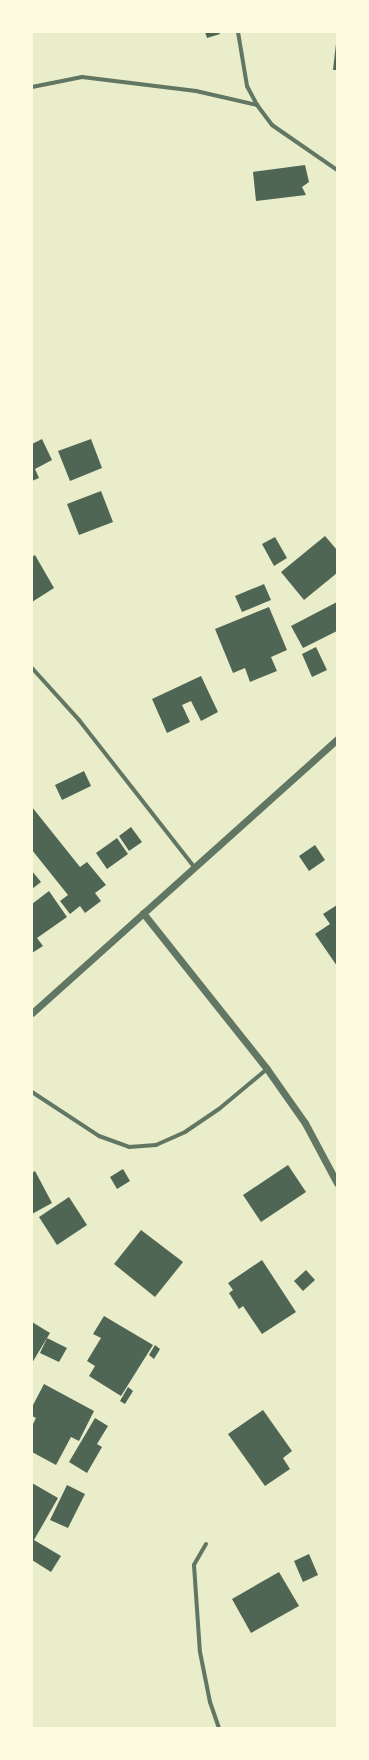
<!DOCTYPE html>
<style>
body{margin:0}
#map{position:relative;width:369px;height:1760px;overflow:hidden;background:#e9edc9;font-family:"DejaVu Sans",sans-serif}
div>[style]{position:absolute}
.building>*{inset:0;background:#4f6655}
.minor>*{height:4px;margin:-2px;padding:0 2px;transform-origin:2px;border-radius:2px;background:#617663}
.tertiary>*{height:7px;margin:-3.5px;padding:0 3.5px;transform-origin:3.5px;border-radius:3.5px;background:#617663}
span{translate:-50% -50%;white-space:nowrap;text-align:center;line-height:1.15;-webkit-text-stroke:3px #fefae0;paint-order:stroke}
.frame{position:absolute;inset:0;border:33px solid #fefae0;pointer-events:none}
</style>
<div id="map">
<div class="building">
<div style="clip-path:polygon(205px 32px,219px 32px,220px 34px,207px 38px)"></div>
<div style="clip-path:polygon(336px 44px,337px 44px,337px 70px,333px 70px)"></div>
<div style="clip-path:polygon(305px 165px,309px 182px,302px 187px,306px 195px,256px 201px,253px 172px)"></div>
<div style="clip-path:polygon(42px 439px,52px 460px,35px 469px,39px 478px,32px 481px,32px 444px)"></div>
<div style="clip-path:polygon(91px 439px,102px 468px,70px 481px,58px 451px)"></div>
<div style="clip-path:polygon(101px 491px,113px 522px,79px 535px,67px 504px)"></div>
<div style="clip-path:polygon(325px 536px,337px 550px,337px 573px,304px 600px,281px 572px)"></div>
<div style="clip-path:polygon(275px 537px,287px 558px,274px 566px,262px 544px)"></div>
<div style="clip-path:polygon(35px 555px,54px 588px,32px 602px,32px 557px)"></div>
<div style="clip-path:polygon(264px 584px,271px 600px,242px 612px,235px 596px)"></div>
<div style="clip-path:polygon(337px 602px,337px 631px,303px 648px,291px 626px)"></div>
<div style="clip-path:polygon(269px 607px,287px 650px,271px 657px,277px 671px,250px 682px,245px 668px,233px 673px,215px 629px)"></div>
<div style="clip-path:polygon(316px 647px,327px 670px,312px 677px,302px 654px)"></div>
<div style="clip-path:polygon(201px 676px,218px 712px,201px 721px,191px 701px,182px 705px,190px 722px,167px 733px,152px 699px)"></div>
<div style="clip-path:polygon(84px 771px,91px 786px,62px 800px,55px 785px)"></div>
<div style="clip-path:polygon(32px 807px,80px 867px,87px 862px,106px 885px,95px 893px,101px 901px,85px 913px,80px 906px,70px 914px,60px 901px,68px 895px,32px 850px)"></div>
<div style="clip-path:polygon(131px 827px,142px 842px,129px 851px,119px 836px)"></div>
<div style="clip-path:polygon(117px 838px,128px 854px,107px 869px,96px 853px)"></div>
<div style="clip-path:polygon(315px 845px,325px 860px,309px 871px,299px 856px)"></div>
<div style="clip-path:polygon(32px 871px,41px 882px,32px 889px)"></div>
<div style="clip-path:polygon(49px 891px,67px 917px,37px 938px,43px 946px,32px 953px,32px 904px)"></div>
<div style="clip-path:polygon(337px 905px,337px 966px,315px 934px,330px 924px,323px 914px)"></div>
<div style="clip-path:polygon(288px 1165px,306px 1192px,261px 1222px,243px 1195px)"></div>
<div style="clip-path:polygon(123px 1169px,130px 1181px,117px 1189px,110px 1177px)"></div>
<div style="clip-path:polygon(35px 1171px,52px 1203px,32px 1214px,32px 1173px)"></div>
<div style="clip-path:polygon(69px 1197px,87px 1225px,57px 1245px,39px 1217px)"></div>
<div style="clip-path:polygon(141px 1230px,183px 1262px,155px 1297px,114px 1264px)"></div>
<div style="clip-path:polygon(262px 1260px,296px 1312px,262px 1334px,243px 1306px,239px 1309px,229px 1293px,233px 1290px,228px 1283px)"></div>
<div style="clip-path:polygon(306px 1270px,315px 1280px,303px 1291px,294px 1281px)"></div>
<div style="clip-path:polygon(104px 1316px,153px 1345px,121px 1396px,89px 1376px,95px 1366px,87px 1361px,101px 1338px,93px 1334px)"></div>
<div style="clip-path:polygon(32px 1322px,50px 1333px,32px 1363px)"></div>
<div style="clip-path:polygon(47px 1338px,67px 1348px,59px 1362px,40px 1353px)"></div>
<div style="clip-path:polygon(155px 1345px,160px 1349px,154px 1359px,149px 1355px)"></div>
<div style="clip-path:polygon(44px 1384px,94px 1411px,79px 1441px,71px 1437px,56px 1465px,32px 1452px,32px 1426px,36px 1418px,32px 1416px,32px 1407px)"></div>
<div style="clip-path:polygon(128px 1387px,133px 1391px,125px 1404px,120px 1401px)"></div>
<div style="clip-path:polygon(263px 1410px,292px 1451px,283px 1458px,290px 1469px,265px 1486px,228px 1434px)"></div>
<div style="clip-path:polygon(95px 1418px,108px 1426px,97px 1444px,102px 1447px,87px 1473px,69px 1462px)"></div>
<div style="clip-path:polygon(32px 1483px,58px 1498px,34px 1540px,61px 1556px,51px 1572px,32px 1560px)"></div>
<div style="clip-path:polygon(67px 1485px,85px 1494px,68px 1528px,50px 1520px)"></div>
<div style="clip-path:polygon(309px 1554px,318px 1575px,303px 1582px,294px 1561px)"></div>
<div style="clip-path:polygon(279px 1572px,299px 1606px,251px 1633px,232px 1599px)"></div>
</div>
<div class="minor">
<div style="left:238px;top:32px;width:55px;rotate:80.5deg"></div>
<div style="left:247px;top:86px;width:21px;rotate:62deg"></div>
<div style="left:257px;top:105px;width:25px;rotate:53deg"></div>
<div style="left:272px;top:125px;width:79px;rotate:34.7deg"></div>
<div style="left:32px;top:87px;width:51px;rotate:-11.3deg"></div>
<div style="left:82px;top:77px;width:115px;rotate:7deg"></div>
<div style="left:196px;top:91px;width:63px;rotate:12.9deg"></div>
<div style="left:32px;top:668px;width:70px;rotate:47.9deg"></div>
<div style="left:79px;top:720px;width:188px;rotate:51.9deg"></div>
<div style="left:32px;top:1092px;width:80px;rotate:33.3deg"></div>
<div style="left:99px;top:1136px;width:32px;rotate:20deg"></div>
<div style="left:129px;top:1147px;width:27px;rotate:-4deg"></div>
<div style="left:156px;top:1145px;width:32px;rotate:-24deg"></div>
<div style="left:185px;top:1132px;width:41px;rotate:-34.1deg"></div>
<div style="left:219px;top:1109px;width:62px;rotate:-39.8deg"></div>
<div style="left:206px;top:1544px;width:24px;rotate:120deg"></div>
<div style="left:194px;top:1565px;width:87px;rotate:86.1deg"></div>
<div style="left:200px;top:1652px;width:51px;rotate:78.7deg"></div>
<div style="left:210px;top:1702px;width:28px;rotate:71deg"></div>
</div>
<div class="tertiary">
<div style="left:143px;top:913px;width:199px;rotate:51.5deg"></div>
<div style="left:267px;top:1069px;width:66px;rotate:54.9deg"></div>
<div style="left:305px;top:1123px;width:68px;rotate:61.9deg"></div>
<div style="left:32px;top:1013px;width:410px;rotate:-41.9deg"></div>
</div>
<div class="frame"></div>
</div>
